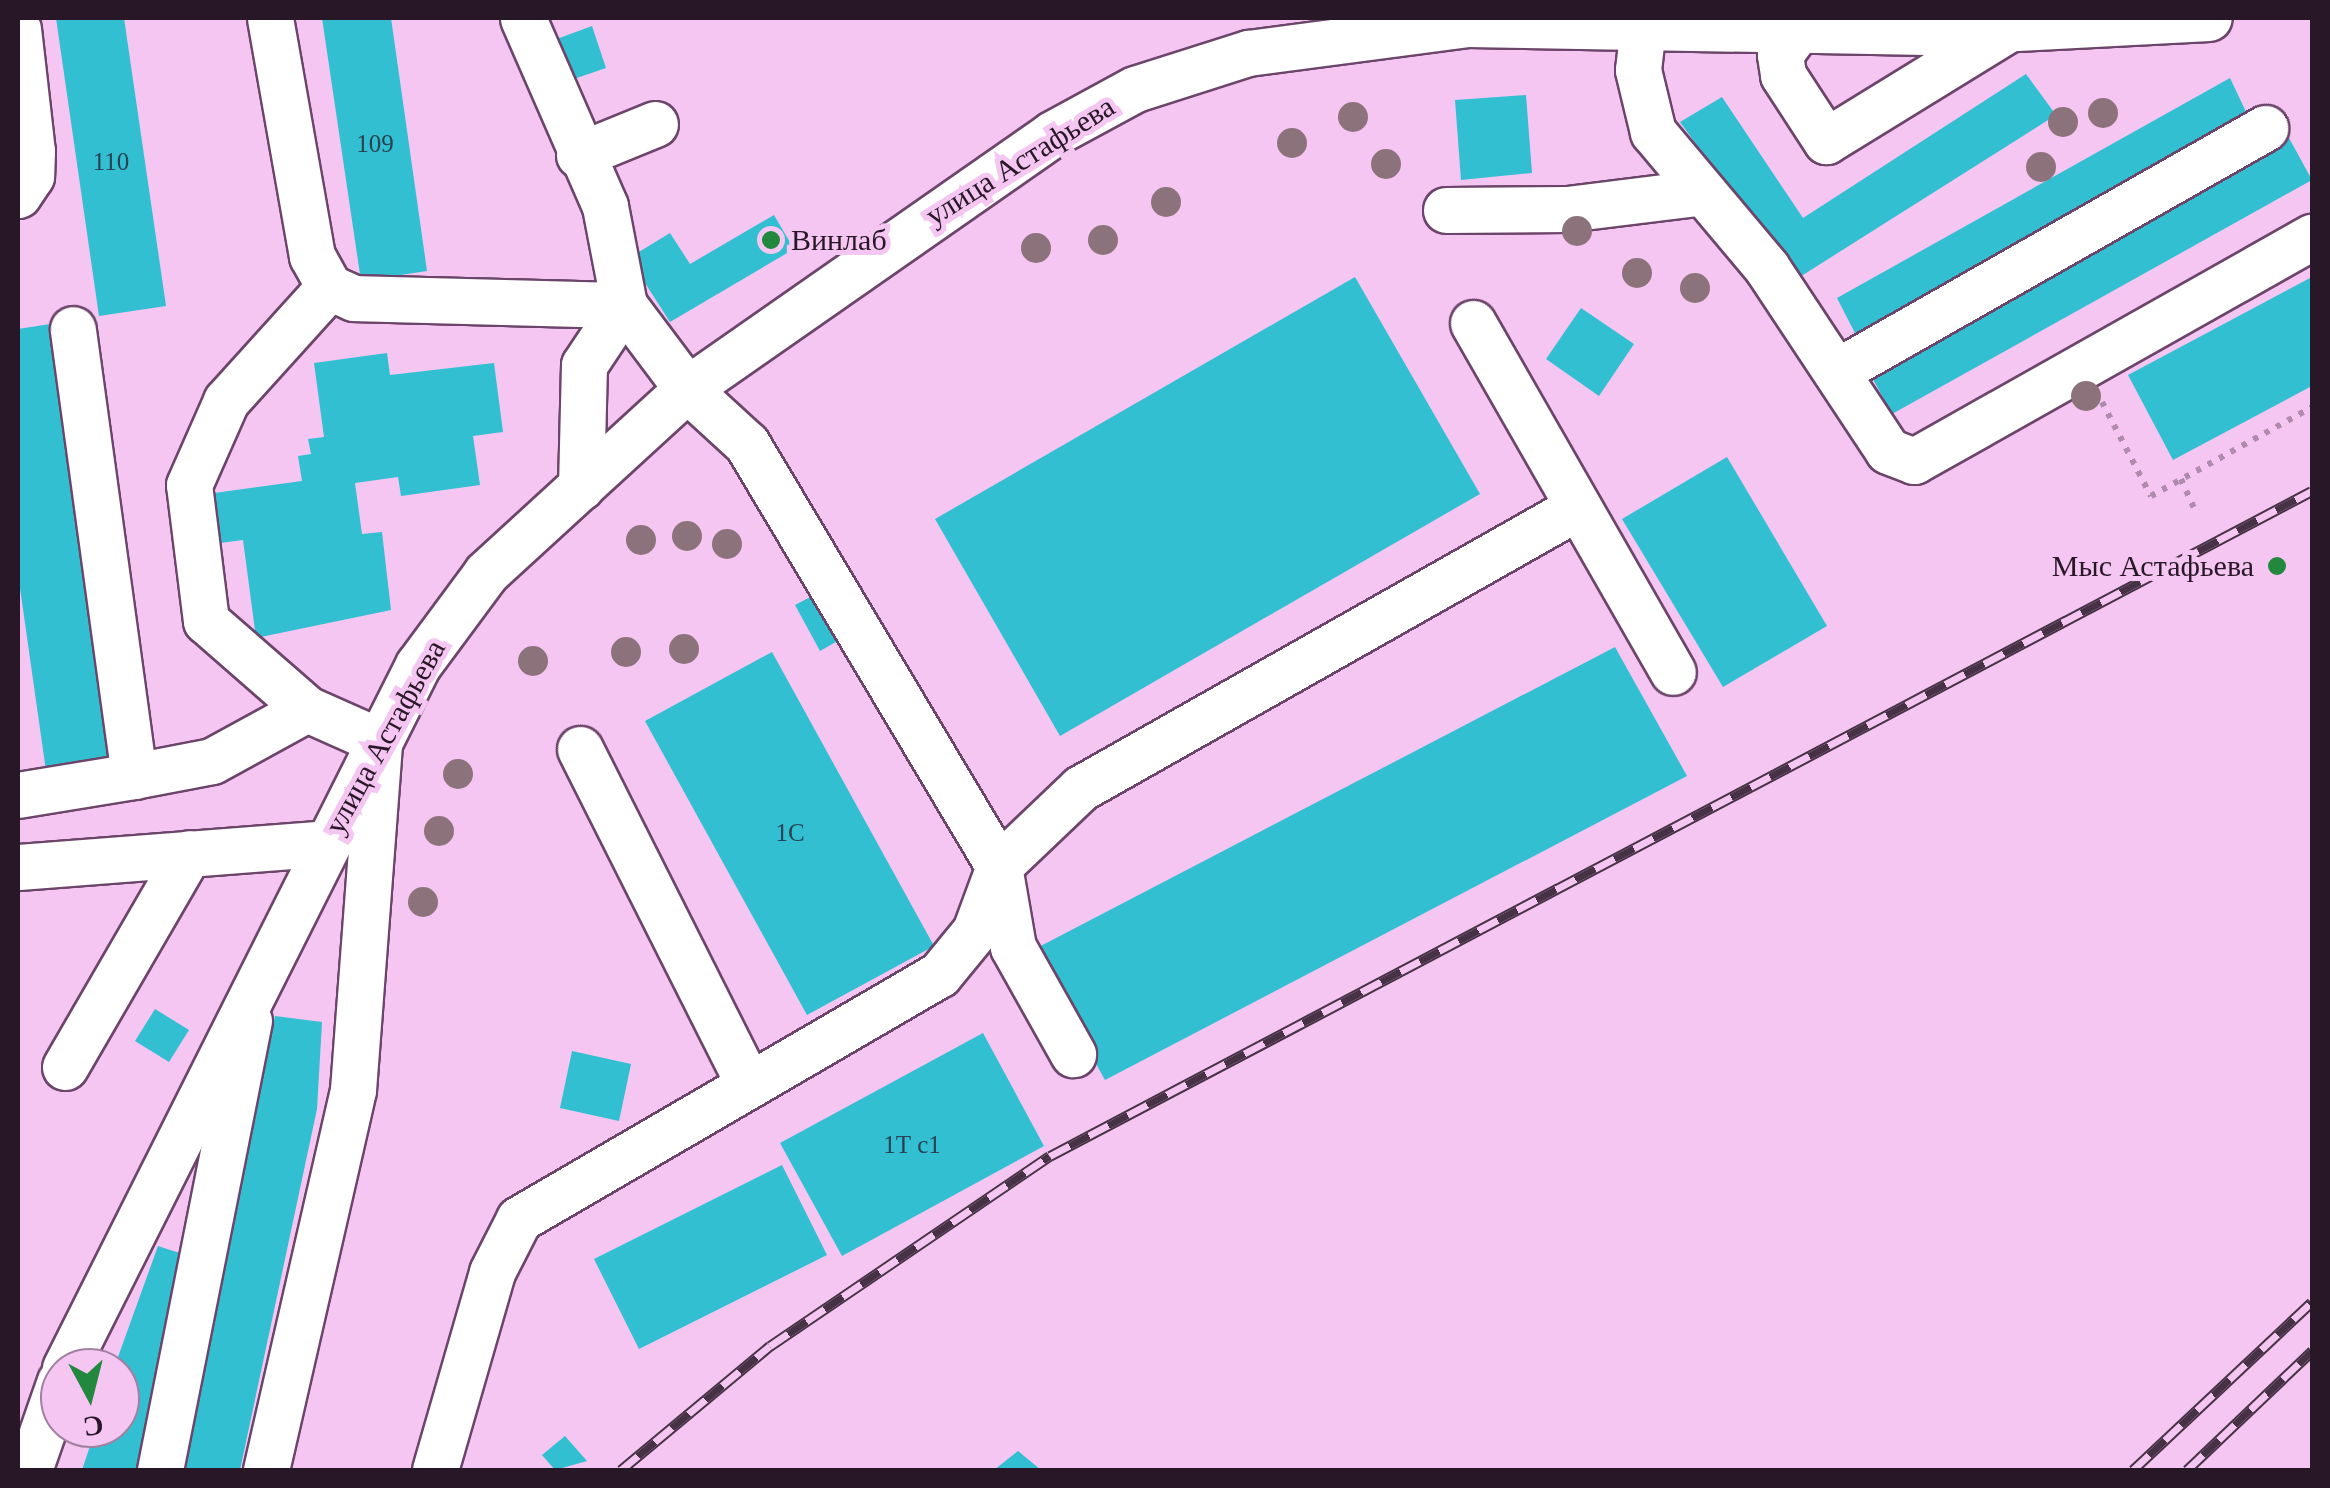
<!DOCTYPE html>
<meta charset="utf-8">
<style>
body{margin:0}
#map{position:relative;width:2330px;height:1488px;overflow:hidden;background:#f4c6f1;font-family:"Times New Roman",serif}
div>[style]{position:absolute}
.building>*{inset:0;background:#32bfd2}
.path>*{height:6px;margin-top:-3px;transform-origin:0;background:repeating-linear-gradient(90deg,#af8bad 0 5px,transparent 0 13px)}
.roads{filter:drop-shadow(2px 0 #6c456a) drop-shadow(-2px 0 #6c456a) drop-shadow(0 2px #6c456a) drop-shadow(0 -2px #6c456a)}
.minor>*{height:45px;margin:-22.5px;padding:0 22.5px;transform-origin:22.5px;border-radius:22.5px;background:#fff}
.rail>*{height:11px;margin-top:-5.5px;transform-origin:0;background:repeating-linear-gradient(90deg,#f4c6f1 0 22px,#463145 0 44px);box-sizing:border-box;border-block:2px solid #463145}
.trees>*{width:30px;height:30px;margin:-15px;border-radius:50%;background:#8c737b}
.dots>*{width:28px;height:28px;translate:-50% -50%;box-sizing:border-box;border:5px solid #f4c6f1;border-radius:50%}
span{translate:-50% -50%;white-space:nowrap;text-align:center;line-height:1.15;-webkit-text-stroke:10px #f4c6f1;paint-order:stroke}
.number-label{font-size:25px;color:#2a4152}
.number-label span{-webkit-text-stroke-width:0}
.street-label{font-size:30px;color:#281727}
.poi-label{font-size:30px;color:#281727}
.left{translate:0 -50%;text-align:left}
.right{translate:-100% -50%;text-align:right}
.frame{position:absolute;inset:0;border:20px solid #281727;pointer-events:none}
.north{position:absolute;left:40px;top:1348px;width:100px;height:100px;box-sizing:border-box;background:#f4c6f1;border:2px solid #a280a0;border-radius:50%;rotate:173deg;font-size:28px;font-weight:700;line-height:40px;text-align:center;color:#281727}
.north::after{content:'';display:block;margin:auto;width:35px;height:45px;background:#21883e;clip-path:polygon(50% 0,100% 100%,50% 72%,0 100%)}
</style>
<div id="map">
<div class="building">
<div style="clip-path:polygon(56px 18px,124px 18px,166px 306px,99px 316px)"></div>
<div style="clip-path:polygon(322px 18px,391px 18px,427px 271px,361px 281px)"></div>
<div style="clip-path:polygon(592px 26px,606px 68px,568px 81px,554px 40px)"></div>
<div style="clip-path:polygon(2026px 74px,2056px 115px,1795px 280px,1680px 122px,1722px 97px,1803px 218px)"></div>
<div style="clip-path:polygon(2230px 78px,2248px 116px,1857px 337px,1837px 298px)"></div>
<div style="clip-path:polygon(1526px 95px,1532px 173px,1461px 180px,1455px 100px)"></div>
<div style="clip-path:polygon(2289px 138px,2312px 180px,1892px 414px,1869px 372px)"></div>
<div style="clip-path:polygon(774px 215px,794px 249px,670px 322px,629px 258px,670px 233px,690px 264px)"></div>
<div style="clip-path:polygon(1355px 277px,1480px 494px,1060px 736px,935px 519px)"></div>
<div style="clip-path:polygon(2312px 277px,2312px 386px,2173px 460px,2128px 375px)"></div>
<div style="clip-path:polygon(1581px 308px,1634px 344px,1599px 396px,1546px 359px)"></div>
<div style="clip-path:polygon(50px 324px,113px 761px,46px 771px,18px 574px,18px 329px)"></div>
<div style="clip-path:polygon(387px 353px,390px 375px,494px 363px,503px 432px,473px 436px,480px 485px,401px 496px,398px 477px,355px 483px,362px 534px,382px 532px,391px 610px,256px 638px,243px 540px,220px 543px,214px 493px,302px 481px,298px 456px,311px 454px,308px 439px,324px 437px,314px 363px)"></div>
<div style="clip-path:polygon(1727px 457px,1827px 626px,1723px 687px,1622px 519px)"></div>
<div style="clip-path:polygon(818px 593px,843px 638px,820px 651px,795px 605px)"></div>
<div style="clip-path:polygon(1615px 647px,1687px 776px,1105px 1080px,1033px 950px)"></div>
<div style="clip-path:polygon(772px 652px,934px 946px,807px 1015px,645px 721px)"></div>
<div style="clip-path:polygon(155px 1009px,189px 1030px,169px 1062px,135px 1041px)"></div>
<div style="clip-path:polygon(275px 1016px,322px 1022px,317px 1109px,240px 1470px,178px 1470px)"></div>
<div style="clip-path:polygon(983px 1033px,1044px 1146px,842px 1256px,780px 1143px)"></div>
<div style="clip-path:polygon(572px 1051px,631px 1064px,619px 1121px,560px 1108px)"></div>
<div style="clip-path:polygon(782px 1165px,827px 1255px,639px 1349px,594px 1259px)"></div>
<div style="clip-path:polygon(158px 1246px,192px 1257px,147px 1470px,82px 1470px,96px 1428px,120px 1428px,114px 1368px)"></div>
<div style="clip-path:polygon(565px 1436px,587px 1461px,555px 1470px,542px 1455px)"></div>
<div style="clip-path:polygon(1018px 1451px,1041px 1470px,994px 1470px)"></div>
</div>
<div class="path">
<div style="left:2102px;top:402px;width:106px;rotate:62.5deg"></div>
<div style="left:2151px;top:496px;width:184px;rotate:-28.9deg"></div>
<div style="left:2181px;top:479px;width:34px;rotate:66deg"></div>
</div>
<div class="roads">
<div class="minor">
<div style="left:270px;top:18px;width:242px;rotate:80deg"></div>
<div style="left:312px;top:256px;width:35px;rotate:61deg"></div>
<div style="left:329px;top:287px;width:27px;rotate:24deg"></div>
<div style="left:354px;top:298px;width:270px;rotate:1.5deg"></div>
<div style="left:624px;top:305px;width:101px;rotate:-100.9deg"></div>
<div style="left:605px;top:206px;width:205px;rotate:-113.6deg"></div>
<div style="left:1644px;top:18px;width:52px;rotate:96.6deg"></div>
<div style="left:1638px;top:70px;width:64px;rotate:76.4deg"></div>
<div style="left:1653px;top:132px;width:177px;rotate:50deg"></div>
<div style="left:1767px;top:268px;width:219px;rotate:56.5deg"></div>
<div style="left:1888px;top:451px;width:28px;rotate:21deg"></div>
<div style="left:1914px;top:461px;width:457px;rotate:-29.4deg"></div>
<div style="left:1800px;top:27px;width:34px;rotate:126deg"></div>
<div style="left:1780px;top:55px;width:20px;rotate:81deg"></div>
<div style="left:1783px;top:75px;width:79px;rotate:56.9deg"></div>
<div style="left:1826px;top:141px;width:210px;rotate:-31.6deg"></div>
<div style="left:18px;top:29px;width:123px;rotate:83.5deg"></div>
<div style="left:32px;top:151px;width:25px;rotate:92deg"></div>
<div style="left:31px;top:176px;width:23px;rotate:124deg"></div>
<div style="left:579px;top:155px;width:82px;rotate:-22.2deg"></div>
<div style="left:1446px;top:210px;width:121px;rotate:-0.5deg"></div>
<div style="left:1567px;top:209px;width:137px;rotate:-7.1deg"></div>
<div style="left:1473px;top:323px;width:402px;rotate:60.2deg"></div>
<div style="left:1841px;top:369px;width:488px;rotate:-29.6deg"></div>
<div style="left:581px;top:487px;width:122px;rotate:-88.6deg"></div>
<div style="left:584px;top:365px;width:72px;rotate:-56.3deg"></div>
<div style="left:624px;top:305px;width:105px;rotate:53.1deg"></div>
<div style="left:687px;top:389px;width:81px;rotate:42.5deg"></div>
<div style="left:747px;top:444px;width:492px;rotate:59.2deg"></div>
<div style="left:999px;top:866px;width:82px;rotate:80.2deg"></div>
<div style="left:1013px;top:947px;width:123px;rotate:60.7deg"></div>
<div style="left:580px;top:749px;width:376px;rotate:63.3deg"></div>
<div style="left:134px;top:776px;width:79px;rotate:-10.9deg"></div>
<div style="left:212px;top:761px;width:108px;rotate:-28.7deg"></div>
<div style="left:307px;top:709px;width:134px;rotate:-138.9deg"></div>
<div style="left:206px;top:621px;width:137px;rotate:-97.1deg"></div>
<div style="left:189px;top:485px;width:92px;rotate:-66.2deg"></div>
<div style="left:226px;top:401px;width:154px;rotate:-47.9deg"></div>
<div style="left:18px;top:795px;width:118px;rotate:-9.3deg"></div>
<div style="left:134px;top:776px;width:451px;rotate:-97.8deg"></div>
<div style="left:18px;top:867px;width:310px;rotate:-4.4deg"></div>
<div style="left:65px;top:1067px;width:247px;rotate:-59.9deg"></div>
<div style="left:65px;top:1368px;width:787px;rotate:-63.34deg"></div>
<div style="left:418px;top:665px;width:114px;rotate:-53.5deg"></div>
<div style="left:486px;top:573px;width:273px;rotate:-42.5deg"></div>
<div style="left:687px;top:389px;width:445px;rotate:-34.9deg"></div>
<div style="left:1052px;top:134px;width:94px;rotate:-28.5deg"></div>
<div style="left:1135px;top:89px;width:119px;rotate:-17.7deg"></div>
<div style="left:1248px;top:53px;width:222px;rotate:-7.5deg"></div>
<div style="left:1468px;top:24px;width:473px;rotate:1deg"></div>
<div style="left:1941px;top:32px;width:268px;rotate:-3deg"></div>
<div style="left:29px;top:1470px;width:94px;rotate:-70.8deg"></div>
<div style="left:160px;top:1470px;width:458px;rotate:-78.8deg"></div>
<div style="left:266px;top:1470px;width:390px;rotate:-77.1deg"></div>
<div style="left:353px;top:1090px;width:350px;rotate:-85.7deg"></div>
<div style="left:379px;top:741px;width:79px;rotate:-156deg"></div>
<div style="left:435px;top:1470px;width:206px;rotate:-73.9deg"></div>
<div style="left:492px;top:1272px;width:59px;rotate:-63deg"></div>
<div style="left:519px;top:1219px;width:486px;rotate:-30.2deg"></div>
<div style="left:939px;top:975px;width:57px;rotate:-50.7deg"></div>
<div style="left:975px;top:931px;width:69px;rotate:-69.7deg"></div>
<div style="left:999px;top:866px;width:113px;rotate:-43.6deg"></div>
<div style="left:1081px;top:788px;width:571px;rotate:-29.48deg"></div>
</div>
</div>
<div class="rail">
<div style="left:621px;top:1470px;width:194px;rotate:-39.8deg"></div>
<div style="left:770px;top:1346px;width:338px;rotate:-34.2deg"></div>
<div style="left:1050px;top:1156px;width:1426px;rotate:-27.79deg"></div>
<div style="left:2133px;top:1470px;width:245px;rotate:-43.2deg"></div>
<div style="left:2187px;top:1470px;width:173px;rotate:-43.6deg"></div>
</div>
<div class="trees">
<div style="left:2103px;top:113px"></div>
<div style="left:1353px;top:117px"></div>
<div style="left:2063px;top:122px"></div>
<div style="left:1292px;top:143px"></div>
<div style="left:1386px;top:164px"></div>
<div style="left:2041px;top:167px"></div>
<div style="left:1166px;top:202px"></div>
<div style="left:1577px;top:231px"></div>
<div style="left:1103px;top:240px"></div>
<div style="left:1036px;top:248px"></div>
<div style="left:1637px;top:273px"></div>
<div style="left:1695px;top:288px"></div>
<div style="left:2086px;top:396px"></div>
<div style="left:687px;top:536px"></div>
<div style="left:641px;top:540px"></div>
<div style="left:727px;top:544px"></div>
<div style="left:684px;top:649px"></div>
<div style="left:626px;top:652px"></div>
<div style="left:533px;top:661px"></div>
<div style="left:458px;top:774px"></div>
<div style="left:439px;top:831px"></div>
<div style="left:423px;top:902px"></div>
</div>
<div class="dots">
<div style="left:771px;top:240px;background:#21883e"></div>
<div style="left:2277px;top:566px;background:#21883e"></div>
</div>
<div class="number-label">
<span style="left:375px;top:144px">109</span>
<span style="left:111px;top:162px">110</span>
<span style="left:790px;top:833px">1С</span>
<span style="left:912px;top:1145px">1Т с1</span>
</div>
<div class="street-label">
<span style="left:1020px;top:161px;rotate:-32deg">улица Астафьева</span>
<span style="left:385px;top:737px;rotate:-61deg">улица Астафьева</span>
</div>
<div class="poi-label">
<span class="left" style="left:791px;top:240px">Винлаб</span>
<span class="right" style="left:2254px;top:566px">Мыс Астафьева</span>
</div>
<div class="frame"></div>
<div class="north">С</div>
</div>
